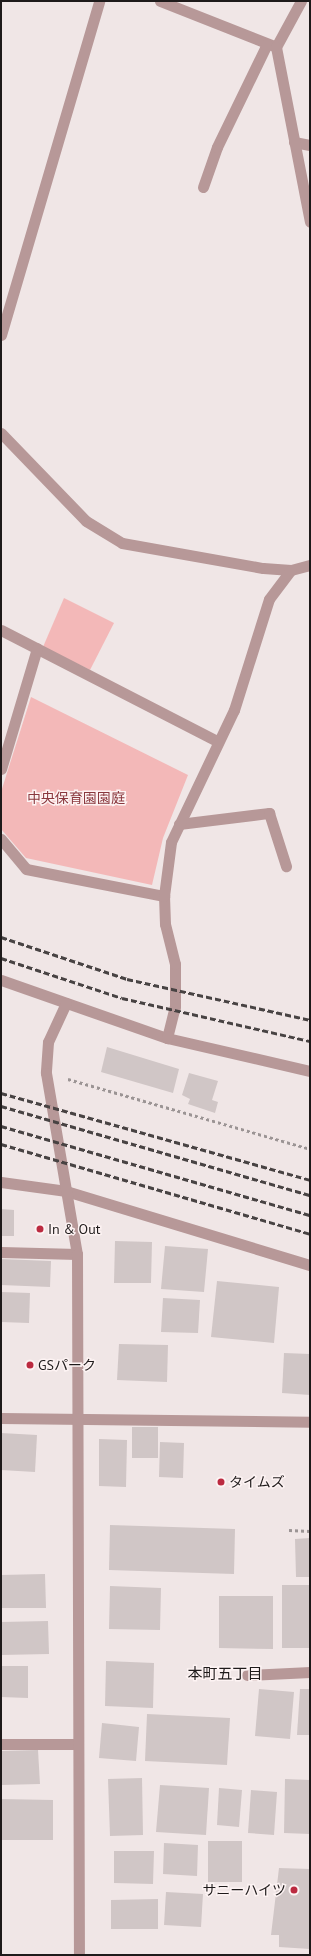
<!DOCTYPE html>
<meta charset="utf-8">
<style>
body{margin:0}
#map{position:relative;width:311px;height:1956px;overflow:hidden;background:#f0e6e6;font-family:"PT Sans","Noto Sans JP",sans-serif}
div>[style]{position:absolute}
.green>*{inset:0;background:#f3b8b8}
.building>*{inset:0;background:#d0c6c6}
.path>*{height:2.5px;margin-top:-1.25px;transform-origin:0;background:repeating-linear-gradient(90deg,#9b9494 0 3px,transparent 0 6px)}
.service>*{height:11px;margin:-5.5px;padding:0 5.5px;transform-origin:5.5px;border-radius:5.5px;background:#b79898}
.minor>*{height:11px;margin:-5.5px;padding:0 5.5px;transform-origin:5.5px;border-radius:5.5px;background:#b79898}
.tertiary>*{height:11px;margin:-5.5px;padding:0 5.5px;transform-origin:5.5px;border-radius:5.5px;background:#b79898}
.rail>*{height:3px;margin-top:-1.5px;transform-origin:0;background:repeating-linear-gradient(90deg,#484343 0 6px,transparent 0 9px)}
.dots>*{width:11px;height:11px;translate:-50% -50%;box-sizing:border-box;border:2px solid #fdf3f3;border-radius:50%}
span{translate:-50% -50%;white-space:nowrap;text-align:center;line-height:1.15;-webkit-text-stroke:3px #fdf3f3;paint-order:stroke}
.park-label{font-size:14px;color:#8a383e}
.poi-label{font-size:14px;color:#1e1a1a}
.left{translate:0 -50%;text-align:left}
.right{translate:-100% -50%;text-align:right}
.neighbourhood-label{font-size:15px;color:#1e1a1a}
.frame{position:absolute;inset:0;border:2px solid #1e1a1a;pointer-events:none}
</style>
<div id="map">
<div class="green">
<div style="clip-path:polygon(64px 598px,114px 623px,90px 670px,43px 647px)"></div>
<div style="clip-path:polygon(31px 697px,188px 775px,163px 838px,152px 885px,26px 858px,1px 829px,1px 792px)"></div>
</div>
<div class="building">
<div style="clip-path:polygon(107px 1047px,179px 1069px,173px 1093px,101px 1072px)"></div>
<div style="clip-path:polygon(189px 1073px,218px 1081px,212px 1100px,218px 1102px,215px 1113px,188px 1104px,190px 1099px,182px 1095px)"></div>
<div style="clip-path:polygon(1px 1209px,14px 1210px,14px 1236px,1px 1236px)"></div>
<div style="clip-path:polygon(115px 1241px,152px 1242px,151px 1283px,114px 1283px)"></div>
<div style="clip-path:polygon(165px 1246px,208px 1249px,204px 1292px,161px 1289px)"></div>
<div style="clip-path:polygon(1px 1259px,51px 1261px,50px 1287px,1px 1285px)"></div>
<div style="clip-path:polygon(217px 1281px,279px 1287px,274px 1343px,211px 1337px)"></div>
<div style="clip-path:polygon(1px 1292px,30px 1293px,29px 1323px,1px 1322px)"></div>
<div style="clip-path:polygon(163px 1298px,200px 1300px,198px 1333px,161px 1332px)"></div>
<div style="clip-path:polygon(119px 1344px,168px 1345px,167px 1382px,117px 1380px)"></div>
<div style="clip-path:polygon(284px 1353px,310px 1354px,310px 1395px,282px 1393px)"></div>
<div style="clip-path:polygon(132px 1427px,158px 1427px,158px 1458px,132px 1458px)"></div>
<div style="clip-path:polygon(1px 1433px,37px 1435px,35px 1472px,1px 1470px)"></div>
<div style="clip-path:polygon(99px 1439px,127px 1440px,126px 1487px,99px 1486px)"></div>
<div style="clip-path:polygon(160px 1442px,184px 1443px,183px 1478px,159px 1477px)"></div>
<div style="clip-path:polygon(110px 1525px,235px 1529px,234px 1574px,109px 1570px)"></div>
<div style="clip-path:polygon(310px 1538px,310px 1577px,296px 1577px,295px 1539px)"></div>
<div style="clip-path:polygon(45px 1574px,46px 1608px,1px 1608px,1px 1575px)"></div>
<div style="clip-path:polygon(282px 1585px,309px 1585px,309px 1648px,282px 1648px)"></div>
<div style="clip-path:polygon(110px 1586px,161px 1588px,160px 1630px,109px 1629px)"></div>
<div style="clip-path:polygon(219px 1596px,273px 1596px,273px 1649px,219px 1648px)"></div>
<div style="clip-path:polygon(48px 1621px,49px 1654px,1px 1655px,1px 1622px)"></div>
<div style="clip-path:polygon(106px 1661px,154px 1663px,153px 1708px,105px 1706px)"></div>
<div style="clip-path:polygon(1px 1666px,28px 1666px,28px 1698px,1px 1697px)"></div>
<div style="clip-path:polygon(259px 1689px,294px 1692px,290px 1739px,255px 1736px)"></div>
<div style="clip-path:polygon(300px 1689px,310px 1689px,310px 1735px,297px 1735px)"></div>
<div style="clip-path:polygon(147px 1714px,230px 1718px,227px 1765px,145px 1761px)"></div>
<div style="clip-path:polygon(102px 1723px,139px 1727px,136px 1761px,99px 1758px)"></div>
<div style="clip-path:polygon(38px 1750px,40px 1784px,1px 1785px,1px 1751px)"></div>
<div style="clip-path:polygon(142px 1778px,143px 1835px,110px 1836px,108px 1779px)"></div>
<div style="clip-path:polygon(285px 1779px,310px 1780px,310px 1834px,284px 1833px)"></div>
<div style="clip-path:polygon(160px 1785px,209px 1788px,206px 1835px,156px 1832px)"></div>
<div style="clip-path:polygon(219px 1788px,242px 1790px,239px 1827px,217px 1825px)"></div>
<div style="clip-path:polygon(251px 1790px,277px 1792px,274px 1835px,248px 1833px)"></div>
<div style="clip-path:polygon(1px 1799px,53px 1800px,53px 1840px,1px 1840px)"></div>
<div style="clip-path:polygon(208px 1841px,242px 1841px,242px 1882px,208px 1882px)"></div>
<div style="clip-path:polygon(164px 1843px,198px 1845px,197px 1876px,163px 1874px)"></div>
<div style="clip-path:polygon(114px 1851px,154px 1851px,153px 1884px,114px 1883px)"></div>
<div style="clip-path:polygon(279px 1868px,310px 1869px,310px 1949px,279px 1947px,279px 1935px,271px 1935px)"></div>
<div style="clip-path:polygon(166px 1892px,203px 1894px,201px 1927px,164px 1925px)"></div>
<div style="clip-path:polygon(158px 1899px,158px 1929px,111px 1929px,111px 1900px)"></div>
</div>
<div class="path">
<div style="left:68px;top:1079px;width:252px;rotate:16.1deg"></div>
<div style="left:289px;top:1530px;width:21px;rotate:3deg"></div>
</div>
<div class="service">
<div style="left:160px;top:1px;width:123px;rotate:21.5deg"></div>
<div style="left:294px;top:142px;width:16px;rotate:11deg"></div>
<div style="left:203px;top:187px;width:42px;rotate:-70.7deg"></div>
<div style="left:217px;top:147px;width:114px;rotate:-64.1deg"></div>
<div style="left:1px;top:335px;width:348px;rotate:-73.6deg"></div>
<div style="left:179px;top:824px;width:91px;rotate:-7deg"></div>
<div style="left:269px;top:813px;width:56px;rotate:72.2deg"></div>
<div style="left:247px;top:1675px;width:63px;rotate:-2.7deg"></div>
</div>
<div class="minor">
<div style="left:301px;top:1px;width:52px;rotate:118.5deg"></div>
<div style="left:276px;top:47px;width:178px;rotate:79deg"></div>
<div style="left:1px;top:433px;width:122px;rotate:46deg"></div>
<div style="left:86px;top:521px;width:42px;rotate:31.4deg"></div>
<div style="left:122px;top:543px;width:143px;rotate:10.1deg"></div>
<div style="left:263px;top:568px;width:28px;rotate:4deg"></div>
<div style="left:291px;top:570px;width:20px;rotate:-15deg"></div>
<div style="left:1px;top:630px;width:243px;rotate:27.2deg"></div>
<div style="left:1px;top:769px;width:126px;rotate:-73.4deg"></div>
<div style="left:1px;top:839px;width:39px;rotate:50deg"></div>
<div style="left:26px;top:869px;width:141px;rotate:11.1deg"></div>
<div style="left:1px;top:980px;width:176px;rotate:19.3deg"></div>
<div style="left:167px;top:1038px;width:147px;rotate:13deg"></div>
<div style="left:167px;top:1038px;width:32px;rotate:-76deg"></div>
<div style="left:175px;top:1007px;width:43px;rotate:-90deg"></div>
<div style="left:175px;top:964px;width:41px;rotate:-104deg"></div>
<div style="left:165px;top:924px;width:28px;rotate:-92deg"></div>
<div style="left:164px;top:896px;width:54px;rotate:-82.6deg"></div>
<div style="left:171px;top:842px;width:146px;rotate:-64.5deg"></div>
<div style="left:234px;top:710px;width:116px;rotate:-72.5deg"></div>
<div style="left:269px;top:599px;width:36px;rotate:-53deg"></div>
<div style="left:1px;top:1182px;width:66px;rotate:7.9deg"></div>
<div style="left:66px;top:1191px;width:255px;rotate:16.9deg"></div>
<div style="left:1px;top:1252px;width:76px;rotate:1.5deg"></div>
<div style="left:1px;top:1418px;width:309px;rotate:0.7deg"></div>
<div style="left:1px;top:1744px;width:77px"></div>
</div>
<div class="tertiary">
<div style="left:66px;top:1003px;width:43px;rotate:114.8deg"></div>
<div style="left:48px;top:1042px;width:31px;rotate:94deg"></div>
<div style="left:46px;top:1073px;width:184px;rotate:80.3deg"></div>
<div style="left:77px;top:1254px;width:701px;rotate:89.84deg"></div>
</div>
<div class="rail">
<div style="left:1px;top:937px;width:133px;rotate:18.4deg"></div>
<div style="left:127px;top:979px;width:188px;rotate:12.6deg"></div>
<div style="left:1px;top:958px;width:127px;rotate:18.3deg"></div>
<div style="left:122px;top:998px;width:193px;rotate:12.9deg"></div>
<div style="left:1px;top:1093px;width:321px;rotate:15.7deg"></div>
<div style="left:1px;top:1106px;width:322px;rotate:16.1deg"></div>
<div style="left:1px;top:1126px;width:322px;rotate:16.1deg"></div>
<div style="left:1px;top:1144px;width:322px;rotate:16.2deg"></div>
</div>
<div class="dots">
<div style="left:40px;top:1229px;background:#bb2a40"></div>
<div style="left:30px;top:1365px;background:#bb2a40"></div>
<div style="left:221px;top:1482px;background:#bb2a40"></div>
<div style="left:294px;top:1890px;background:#bb2a40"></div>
</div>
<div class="park-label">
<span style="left:76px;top:798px">中央保育園園庭</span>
</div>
<div class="poi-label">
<span class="left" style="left:48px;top:1229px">In &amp; Out</span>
<span class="left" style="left:38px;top:1365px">GSパーク</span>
<span class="left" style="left:229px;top:1482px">タイムズ</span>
<span class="right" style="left:286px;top:1890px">サニーハイツ</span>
</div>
<div class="neighbourhood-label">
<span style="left:225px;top:1674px">本町五丁目</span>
</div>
<div class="frame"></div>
</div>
